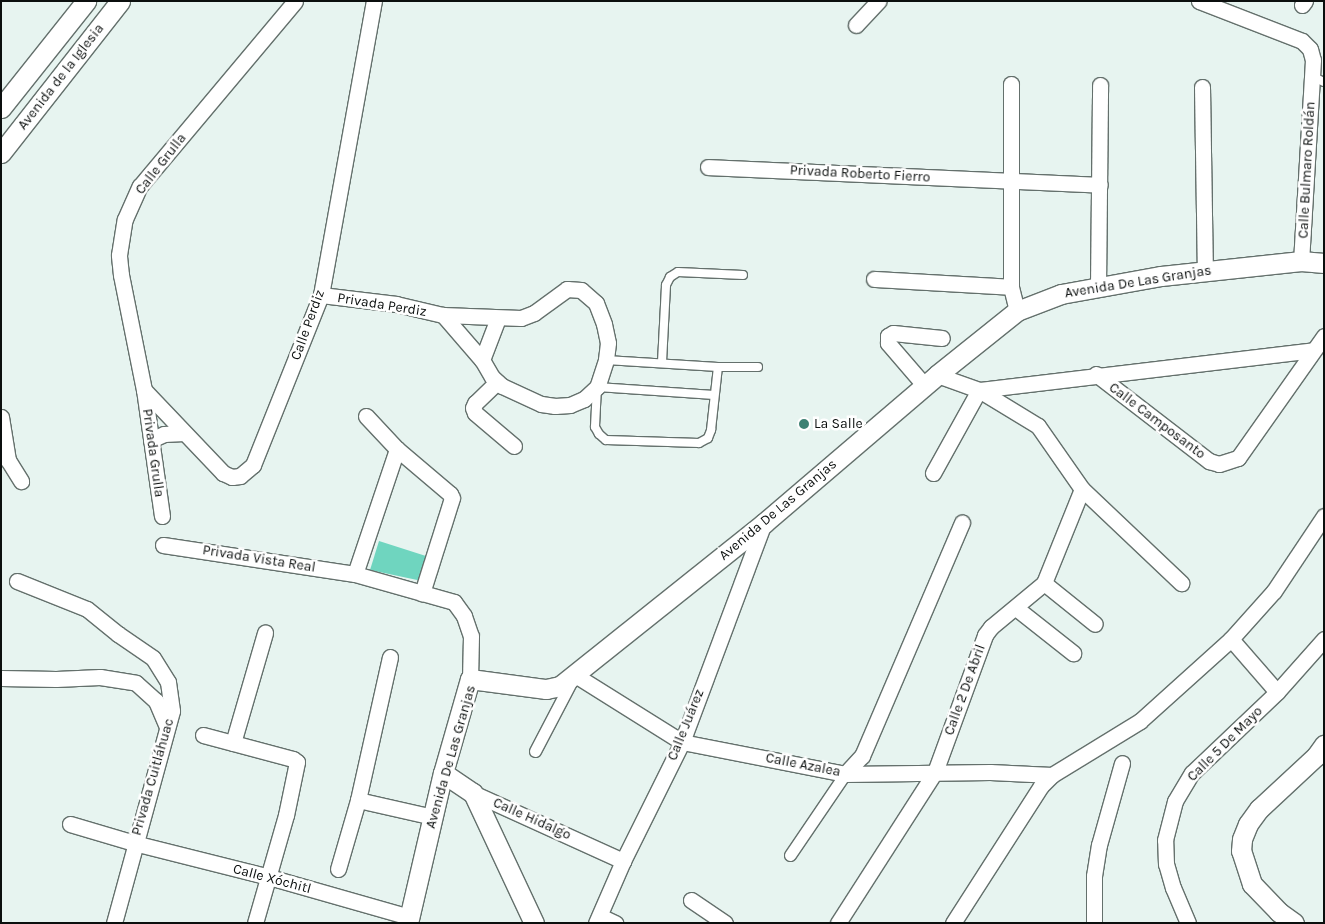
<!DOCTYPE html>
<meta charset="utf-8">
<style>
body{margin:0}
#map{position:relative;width:1325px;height:924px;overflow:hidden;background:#e7f4f0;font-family:Karla,sans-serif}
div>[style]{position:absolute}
.green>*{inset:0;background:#6fd5bf}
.roads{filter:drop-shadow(1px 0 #64706c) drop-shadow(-1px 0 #64706c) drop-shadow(0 1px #64706c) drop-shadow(0 -1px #64706c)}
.service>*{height:8px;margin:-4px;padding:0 4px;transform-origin:4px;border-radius:4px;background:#fff}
.pedestrian>*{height:11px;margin:-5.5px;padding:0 5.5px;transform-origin:5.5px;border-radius:5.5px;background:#fff}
.minor>*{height:15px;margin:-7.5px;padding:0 7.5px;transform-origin:7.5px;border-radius:7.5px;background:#fff}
.tertiary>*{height:19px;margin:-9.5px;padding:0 9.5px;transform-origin:9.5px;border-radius:9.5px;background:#fff}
.dots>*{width:14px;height:14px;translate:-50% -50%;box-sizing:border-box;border:2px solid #fff;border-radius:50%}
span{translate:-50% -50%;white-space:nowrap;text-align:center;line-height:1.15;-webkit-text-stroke:5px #fff;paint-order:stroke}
.street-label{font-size:14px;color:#0b0f0e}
.poi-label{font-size:14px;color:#0b0f0e}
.left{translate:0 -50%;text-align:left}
.frame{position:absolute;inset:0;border:2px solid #0b0f0e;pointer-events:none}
</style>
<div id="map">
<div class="green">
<div style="clip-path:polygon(379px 541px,429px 557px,422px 581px,370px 570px)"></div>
</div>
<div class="roads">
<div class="service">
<div style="left:1312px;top:76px;width:13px;rotate:27deg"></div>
<div style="left:606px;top:360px;width:112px;rotate:3.6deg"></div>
<div style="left:718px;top:367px;width:40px"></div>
<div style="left:662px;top:362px;width:77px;rotate:-87deg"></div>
<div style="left:666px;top:285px;width:9px;rotate:-63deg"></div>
<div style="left:670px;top:277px;width:9px;rotate:-32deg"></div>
<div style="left:678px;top:272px;width:65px;rotate:2.6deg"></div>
<div style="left:714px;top:395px;width:117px;rotate:-176.1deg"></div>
<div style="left:597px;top:387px;width:40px;rotate:92.9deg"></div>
<div style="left:595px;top:427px;width:8px;rotate:60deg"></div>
<div style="left:599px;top:434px;width:9px;rotate:41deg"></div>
<div style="left:606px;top:440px;width:93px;rotate:1.8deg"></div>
<div style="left:699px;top:443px;width:10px;rotate:-29deg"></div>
<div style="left:708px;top:438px;width:9px;rotate:-69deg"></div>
<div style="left:711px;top:430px;width:63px;rotate:-83.7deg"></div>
</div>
<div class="pedestrian">
<div style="left:535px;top:751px;width:78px;rotate:-62.4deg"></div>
<div style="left:790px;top:855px;width:98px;rotate:-55.8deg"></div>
</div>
<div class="minor">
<div style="left:1199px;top:1px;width:110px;rotate:21.2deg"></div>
<div style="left:1302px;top:41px;width:11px;rotate:45deg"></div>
<div style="left:1310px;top:49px;width:11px;rotate:75deg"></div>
<div style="left:1313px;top:60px;width:201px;rotate:93.4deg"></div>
<div style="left:1302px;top:5px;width:5px;rotate:-53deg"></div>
<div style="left:856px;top:25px;width:33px;rotate:-47deg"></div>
<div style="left:1011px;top:84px;width:203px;rotate:90deg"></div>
<div style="left:1011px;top:287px;width:25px;rotate:76deg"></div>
<div style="left:1202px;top:87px;width:184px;rotate:89.1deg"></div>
<div style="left:708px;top:167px;width:392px;rotate:2.6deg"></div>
<div style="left:874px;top:279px;width:137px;rotate:3.3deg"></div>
<div style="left:1098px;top:286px;width:201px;rotate:-89.4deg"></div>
<div style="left:321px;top:295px;width:76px;rotate:6.8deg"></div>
<div style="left:396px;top:304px;width:48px;rotate:13.2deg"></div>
<div style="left:443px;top:315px;width:78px;rotate:2.2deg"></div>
<div style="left:521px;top:318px;width:14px;rotate:-21deg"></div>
<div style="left:534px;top:313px;width:41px;rotate:-36deg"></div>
<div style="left:567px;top:289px;width:14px;rotate:4deg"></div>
<div style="left:581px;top:290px;width:20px;rotate:41deg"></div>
<div style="left:596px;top:303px;width:22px;rotate:69deg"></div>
<div style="left:604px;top:324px;width:19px;rotate:78deg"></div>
<div style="left:608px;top:343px;width:17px;rotate:97deg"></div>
<div style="left:606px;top:360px;width:28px;rotate:108deg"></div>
<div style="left:597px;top:387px;width:18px;rotate:137deg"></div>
<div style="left:584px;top:399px;width:15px;rotate:157deg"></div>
<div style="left:570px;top:405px;width:15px;rotate:176deg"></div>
<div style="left:555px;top:406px;width:14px;rotate:-172deg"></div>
<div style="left:541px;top:404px;width:43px;rotate:-155.2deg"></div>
<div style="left:502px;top:386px;width:13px;rotate:-138deg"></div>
<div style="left:492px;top:377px;width:20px;rotate:-120deg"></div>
<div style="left:482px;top:360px;width:60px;rotate:-130.9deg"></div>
<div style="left:482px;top:360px;width:45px;rotate:-69.1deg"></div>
<div style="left:1096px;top:374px;width:143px;rotate:37.6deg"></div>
<div style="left:1209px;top:461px;width:10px;rotate:17deg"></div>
<div style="left:1219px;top:464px;width:20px;rotate:-18deg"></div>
<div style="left:1238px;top:458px;width:149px;rotate:-54.8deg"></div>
<div style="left:937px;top:375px;width:45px;rotate:19.7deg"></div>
<div style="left:979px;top:390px;width:69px;rotate:31.4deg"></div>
<div style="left:1038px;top:426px;width:77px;rotate:55.1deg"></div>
<div style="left:1082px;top:489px;width:137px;rotate:43.5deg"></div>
<div style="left:497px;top:382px;width:30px;rotate:136deg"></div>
<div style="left:475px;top:403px;width:5px;rotate:112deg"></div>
<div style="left:473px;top:408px;width:5px;rotate:68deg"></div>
<div style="left:475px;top:413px;width:51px;rotate:40.2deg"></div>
<div style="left:925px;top:386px;width:57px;rotate:-130.7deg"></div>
<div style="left:888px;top:343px;width:7px;rotate:-90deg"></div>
<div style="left:888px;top:336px;width:6px;rotate:-31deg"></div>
<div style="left:893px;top:333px;width:49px;rotate:5.8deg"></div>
<div style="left:144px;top:390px;width:115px;rotate:46.4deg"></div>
<div style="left:223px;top:473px;width:10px;rotate:24deg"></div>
<div style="left:232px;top:477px;width:8px;rotate:-7deg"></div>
<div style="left:240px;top:476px;width:17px;rotate:-40deg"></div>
<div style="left:253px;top:465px;width:183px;rotate:-68.2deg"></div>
<div style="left:321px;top:295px;width:299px;rotate:-79.8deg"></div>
<div style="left:366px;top:416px;width:45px;rotate:46.8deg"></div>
<div style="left:397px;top:449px;width:70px;rotate:40.3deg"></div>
<div style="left:450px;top:494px;width:4px;rotate:63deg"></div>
<div style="left:452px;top:498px;width:100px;rotate:107.5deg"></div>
<div style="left:1px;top:417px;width:44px;rotate:80.8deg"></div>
<div style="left:8px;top:460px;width:25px;rotate:58deg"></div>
<div style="left:151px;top:440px;width:14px;rotate:-25deg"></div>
<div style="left:164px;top:434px;width:20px;rotate:-3deg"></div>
<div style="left:933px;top:473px;width:95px;rotate:-61deg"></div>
<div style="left:979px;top:390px;width:336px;rotate:-6.8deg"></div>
<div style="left:162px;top:516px;width:127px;rotate:-98.1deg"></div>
<div style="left:144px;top:390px;width:117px;rotate:-101.3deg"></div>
<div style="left:121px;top:275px;width:20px;rotate:-96deg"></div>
<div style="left:119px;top:255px;width:36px;rotate:-81deg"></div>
<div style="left:125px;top:219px;width:36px;rotate:-66deg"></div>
<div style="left:140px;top:186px;width:241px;rotate:-50deg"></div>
<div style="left:163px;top:545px;width:194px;rotate:8.6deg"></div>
<div style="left:355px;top:574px;width:103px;rotate:15.8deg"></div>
<div style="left:454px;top:602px;width:17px;rotate:54deg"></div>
<div style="left:464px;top:616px;width:21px;rotate:71deg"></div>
<div style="left:471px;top:636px;width:43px;rotate:91.3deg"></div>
<div style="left:355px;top:574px;width:132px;rotate:-71.4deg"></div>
<div style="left:17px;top:581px;width:75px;rotate:21.8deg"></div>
<div style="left:87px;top:609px;width:40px;rotate:39deg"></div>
<div style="left:118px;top:634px;width:42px;rotate:34.4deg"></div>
<div style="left:153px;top:658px;width:28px;rotate:58deg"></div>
<div style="left:168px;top:682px;width:29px;rotate:82deg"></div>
<div style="left:172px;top:711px;width:220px;rotate:105.3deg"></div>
<div style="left:1044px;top:583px;width:65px;rotate:38.8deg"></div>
<div style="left:1016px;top:608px;width:73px;rotate:38.3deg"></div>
<div style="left:1231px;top:639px;width:70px;rotate:49deg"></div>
<div style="left:390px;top:657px;width:147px;rotate:102.6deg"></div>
<div style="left:358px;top:800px;width:77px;rotate:12.8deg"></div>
<div style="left:575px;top:675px;width:126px;rotate:32.1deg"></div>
<div style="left:682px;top:742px;width:166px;rotate:11.1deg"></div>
<div style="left:845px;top:774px;width:145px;rotate:-0.8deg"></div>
<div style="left:990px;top:772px;width:62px;rotate:2.8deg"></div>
<div style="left:1px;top:678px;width:55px;rotate:1deg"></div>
<div style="left:56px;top:679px;width:44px;rotate:-2.6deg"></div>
<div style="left:100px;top:677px;width:36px;rotate:9deg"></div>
<div style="left:136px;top:683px;width:27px;rotate:42deg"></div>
<div style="left:156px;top:701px;width:28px;rotate:67deg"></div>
<div style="left:203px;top:735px;width:93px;rotate:14.9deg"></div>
<div style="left:293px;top:759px;width:5px;rotate:37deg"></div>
<div style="left:297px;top:762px;width:54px;rotate:101.7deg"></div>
<div style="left:286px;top:815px;width:112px;rotate:106deg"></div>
<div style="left:233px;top:743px;width:115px;rotate:-73.8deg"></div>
<div style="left:845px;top:774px;width:25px;rotate:-47deg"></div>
<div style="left:862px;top:756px;width:254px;rotate:-66.8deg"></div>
<div style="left:473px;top:793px;width:165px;rotate:24.4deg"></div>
<div style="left:70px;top:824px;width:67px;rotate:16.5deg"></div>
<div style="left:134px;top:843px;width:139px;rotate:14.1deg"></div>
<div style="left:269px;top:877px;width:146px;rotate:15.9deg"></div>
<div style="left:338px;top:869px;width:72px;rotate:-73.8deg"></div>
<div style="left:691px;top:900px;width:41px;rotate:34.1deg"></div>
<div style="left:600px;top:916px;width:17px;rotate:25deg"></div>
<div style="left:596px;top:923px;width:68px;rotate:-66.5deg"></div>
<div style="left:623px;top:861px;width:133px;rotate:-63.6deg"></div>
<div style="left:682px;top:742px;width:234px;rotate:-69.5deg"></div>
<div style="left:838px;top:923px;width:179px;rotate:-57.3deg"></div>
<div style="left:935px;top:772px;width:146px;rotate:-69.9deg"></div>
<div style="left:985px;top:635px;width:10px;rotate:-53deg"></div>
<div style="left:991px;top:627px;width:69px;rotate:-39.7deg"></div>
<div style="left:1044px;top:583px;width:101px;rotate:-68deg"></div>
<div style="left:953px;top:923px;width:163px;rotate:-57.3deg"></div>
<div style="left:1041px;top:786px;width:16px;rotate:-45deg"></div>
<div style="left:1052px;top:775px;width:103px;rotate:-31.5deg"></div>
<div style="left:1140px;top:721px;width:122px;rotate:-42deg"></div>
<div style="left:1231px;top:639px;width:64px;rotate:-48.1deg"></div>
<div style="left:1274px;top:591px;width:90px;rotate:-56.3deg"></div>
<div style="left:1094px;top:923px;width:47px;rotate:-90deg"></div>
<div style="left:1094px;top:876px;width:31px;rotate:-81deg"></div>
<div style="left:1099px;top:845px;width:85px;rotate:-74.3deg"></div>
<div style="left:1188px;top:923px;width:38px;rotate:-113deg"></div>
<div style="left:1173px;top:888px;width:25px;rotate:-106deg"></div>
<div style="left:1166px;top:864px;width:24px;rotate:-92deg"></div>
<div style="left:1165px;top:840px;width:40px;rotate:-75.6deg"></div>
<div style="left:1175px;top:801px;width:33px;rotate:-59deg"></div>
<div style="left:1192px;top:773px;width:117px;rotate:-43.6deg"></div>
<div style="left:1277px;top:692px;width:71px;rotate:-48.4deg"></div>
</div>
<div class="tertiary">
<div style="left:1px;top:108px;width:137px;rotate:-51.5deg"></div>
<div style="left:1px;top:153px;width:193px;rotate:-51.9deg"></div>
<div style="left:443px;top:773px;width:36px;rotate:34deg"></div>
<div style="left:473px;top:793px;width:144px;rotate:64.9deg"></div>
<div style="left:408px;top:923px;width:154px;rotate:-76.9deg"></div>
<div style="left:443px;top:773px;width:98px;rotate:-74deg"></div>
<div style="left:470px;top:679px;width:77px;rotate:7.5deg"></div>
<div style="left:546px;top:689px;width:14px;rotate:-12deg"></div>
<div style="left:560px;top:686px;width:261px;rotate:-38.6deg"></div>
<div style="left:764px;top:523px;width:228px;rotate:-40.5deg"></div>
<div style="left:937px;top:375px;width:102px;rotate:-38.7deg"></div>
<div style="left:1017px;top:311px;width:47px;rotate:-21.1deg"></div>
<div style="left:1061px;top:294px;width:102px;rotate:-10.2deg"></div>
<div style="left:1161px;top:276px;width:141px;rotate:-6.1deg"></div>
<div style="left:1301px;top:261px;width:23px;rotate:5deg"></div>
<div style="left:1294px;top:923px;width:19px;rotate:-144deg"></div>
<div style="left:1279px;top:912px;width:39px;rotate:-134deg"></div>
<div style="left:1252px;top:884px;width:35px;rotate:-108deg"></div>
<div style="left:1241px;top:851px;width:12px;rotate:-85deg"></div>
<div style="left:1242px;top:839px;width:16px;rotate:-68deg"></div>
<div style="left:1248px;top:824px;width:19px;rotate:-54deg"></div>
<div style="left:1259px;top:809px;width:78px;rotate:-42.9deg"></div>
<div style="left:1316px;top:756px;width:14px;rotate:-54deg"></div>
</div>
</div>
<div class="dots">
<div style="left:804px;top:424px;background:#3e8173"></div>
</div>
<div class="street-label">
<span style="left:61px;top:77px;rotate:-52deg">Avenida de la Iglesia</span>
<span style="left:161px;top:164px;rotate:-52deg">Calle Grulla</span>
<span style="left:1307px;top:170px;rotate:-87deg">Calle Bulmaro Roldán</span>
<span style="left:860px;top:174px;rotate:3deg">Privada Roberto Fierro</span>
<span style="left:1138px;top:282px;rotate:-9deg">Avenida De Las Granjas</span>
<span style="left:382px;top:305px;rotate:9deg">Privada Perdiz</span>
<span style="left:308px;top:325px;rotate:-70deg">Calle Perdiz</span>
<span style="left:1157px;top:421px;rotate:37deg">Calle Camposanto</span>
<span style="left:153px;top:453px;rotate:82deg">Privada Grulla</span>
<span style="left:778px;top:510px;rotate:-40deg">Avenida De Las Granjas</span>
<span style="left:259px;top:559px;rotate:9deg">Privada Vista Real</span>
<span style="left:965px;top:690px;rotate:-70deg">Calle 2 De Abril</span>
<span style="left:686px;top:725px;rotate:-68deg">Calle Juárez</span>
<span style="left:1225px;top:744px;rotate:-45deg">Calle 5 De Mayo</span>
<span style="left:451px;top:757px;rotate:-74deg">Avenida De Las Granjas</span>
<span style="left:803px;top:765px;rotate:11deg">Calle Azalea</span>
<span style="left:153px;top:777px;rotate:-74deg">Privada Cuitláhuac</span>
<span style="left:532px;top:819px;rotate:24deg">Calle Hidalgo</span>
<span style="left:272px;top:879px;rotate:15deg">Calle Xóchitl</span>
</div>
<div class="poi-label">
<span class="left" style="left:814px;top:424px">La Salle</span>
</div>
<div class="frame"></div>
</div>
